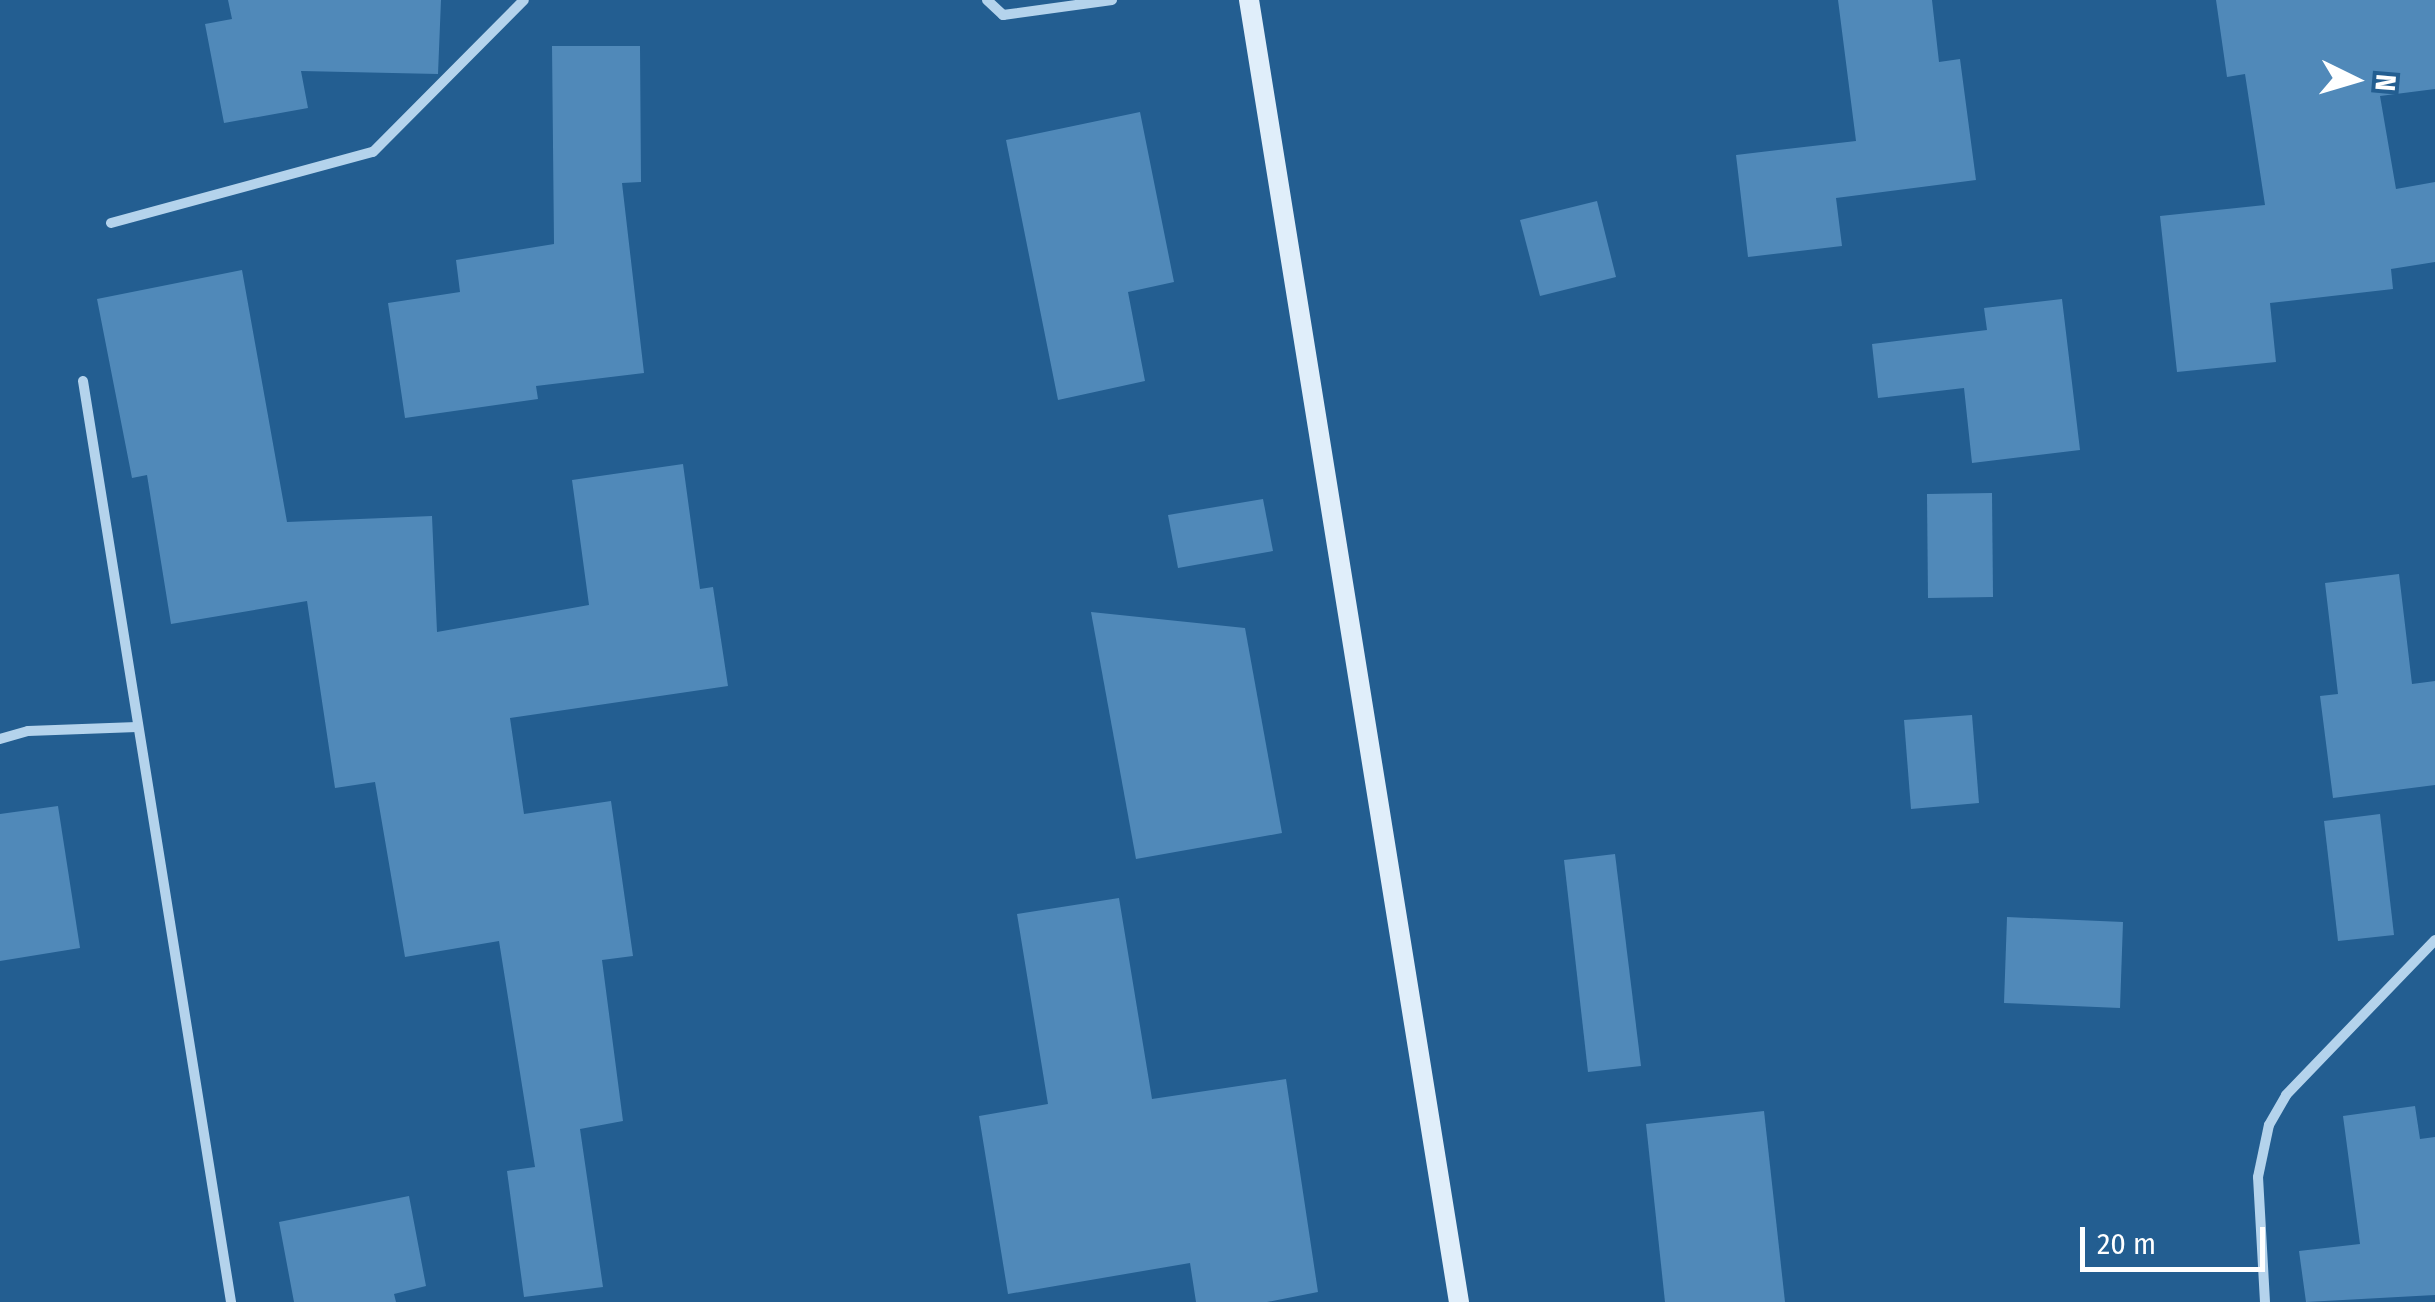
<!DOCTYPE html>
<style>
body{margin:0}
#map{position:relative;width:2435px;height:1302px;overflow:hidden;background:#235e91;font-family:"Fira Sans Condensed",sans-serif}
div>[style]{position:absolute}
.building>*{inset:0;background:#5089b9}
.minor>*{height:10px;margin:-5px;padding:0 5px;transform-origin:5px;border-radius:5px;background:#b4d3ec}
.secondary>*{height:20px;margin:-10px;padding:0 10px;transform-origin:10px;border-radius:10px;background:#e0eefa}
span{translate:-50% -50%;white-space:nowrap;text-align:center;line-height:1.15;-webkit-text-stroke:9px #235e91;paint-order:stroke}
.north{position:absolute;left:2305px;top:30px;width:100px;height:100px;-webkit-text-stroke:8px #235e91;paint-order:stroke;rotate:95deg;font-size:28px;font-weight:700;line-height:40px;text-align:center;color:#fff}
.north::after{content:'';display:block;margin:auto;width:35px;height:45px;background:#fff;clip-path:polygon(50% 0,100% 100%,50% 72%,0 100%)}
.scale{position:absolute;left:2080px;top:1227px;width:185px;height:45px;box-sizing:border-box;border:5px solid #fff;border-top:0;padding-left:12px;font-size:30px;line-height:35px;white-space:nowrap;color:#fff;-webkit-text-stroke:8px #235e91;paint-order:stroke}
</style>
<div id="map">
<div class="building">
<div style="clip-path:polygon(228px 0,441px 0,438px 74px,301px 71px,308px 108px,224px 123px,205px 24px,232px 19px)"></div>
<div style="clip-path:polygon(1838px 0,1932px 0,1939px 62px,1960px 59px,1976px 180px,1836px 198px,1842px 246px,1748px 257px,1736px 155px,1856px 141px)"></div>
<div style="clip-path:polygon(2216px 0,2435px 0,2435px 89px,2380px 96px,2396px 189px,2435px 182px,2435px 262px,2391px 269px,2393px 289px,2270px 303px,2276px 362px,2177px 372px,2160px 216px,2265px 205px,2245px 74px,2227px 77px)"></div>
<div style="clip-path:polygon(552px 46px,640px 46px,641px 182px,622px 183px,644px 373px,536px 386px,538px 399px,405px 418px,388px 303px,460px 292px,456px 260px,554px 244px)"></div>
<div style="clip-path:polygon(1140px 112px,1174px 282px,1128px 292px,1145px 381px,1058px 400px,1006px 140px)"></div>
<div style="clip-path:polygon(1597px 201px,1616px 277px,1540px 296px,1520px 220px)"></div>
<div style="clip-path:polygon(242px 270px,287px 522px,432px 516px,437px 632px,589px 605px,572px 480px,683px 464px,700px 589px,713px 587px,728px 686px,510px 718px,524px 814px,611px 801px,633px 956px,602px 960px,623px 1121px,580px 1129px,603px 1287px,524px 1297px,507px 1171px,535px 1167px,499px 941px,405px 957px,375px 782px,335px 788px,307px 601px,171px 624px,147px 475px,132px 478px,97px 299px)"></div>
<div style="clip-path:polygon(2062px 299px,2080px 450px,1972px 463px,1964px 388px,1878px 398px,1872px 344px,1987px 330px,1984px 308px)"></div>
<div style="clip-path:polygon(1992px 493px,1993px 597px,1928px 598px,1927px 494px)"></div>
<div style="clip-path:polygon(1263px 499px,1273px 551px,1178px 568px,1168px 515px)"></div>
<div style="clip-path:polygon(2399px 574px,2412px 684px,2435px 681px,2435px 785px,2333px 798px,2320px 696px,2338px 694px,2325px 583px)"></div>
<div style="clip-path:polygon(1091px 612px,1245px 628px,1282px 833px,1136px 859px)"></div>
<div style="clip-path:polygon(1972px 715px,1979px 803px,1911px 809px,1904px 720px)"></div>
<div style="clip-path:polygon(58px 806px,80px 948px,0 961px,0 814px)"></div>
<div style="clip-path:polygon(2380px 814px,2394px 935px,2338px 941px,2324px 821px)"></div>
<div style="clip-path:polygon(1615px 854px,1641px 1066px,1588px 1072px,1564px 860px)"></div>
<div style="clip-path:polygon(1119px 898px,1152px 1099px,1286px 1079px,1318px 1292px,1267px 1302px,1196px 1302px,1190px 1263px,1008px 1294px,979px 1116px,1048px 1104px,1017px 914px)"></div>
<div style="clip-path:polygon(2007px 917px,2123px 922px,2120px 1008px,2004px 1003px)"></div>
<div style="clip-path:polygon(2415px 1106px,2420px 1139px,2435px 1137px,2435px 1295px,2306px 1302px,2299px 1251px,2360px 1244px,2343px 1116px)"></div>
<div style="clip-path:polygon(1764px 1111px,1785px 1302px,1665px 1302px,1646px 1124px)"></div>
<div style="clip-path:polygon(409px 1196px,426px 1286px,394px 1294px,396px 1302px,294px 1302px,279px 1222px)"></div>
</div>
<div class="minor">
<div style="left:987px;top:0;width:22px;rotate:43deg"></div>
<div style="left:1003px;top:15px;width:110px;rotate:-7.8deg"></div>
<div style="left:111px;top:223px;width:271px;rotate:-15.2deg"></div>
<div style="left:373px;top:152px;width:214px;rotate:-45.2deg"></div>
<div style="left:83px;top:381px;width:933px;rotate:80.87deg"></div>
<div style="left:0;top:739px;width:29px;rotate:-16deg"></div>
<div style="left:28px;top:731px;width:109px;rotate:-2.1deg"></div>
<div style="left:2265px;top:1302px;width:125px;rotate:-93.2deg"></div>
<div style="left:2258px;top:1177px;width:53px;rotate:-78.1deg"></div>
<div style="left:2269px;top:1125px;width:34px;rotate:-60deg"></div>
<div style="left:2286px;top:1095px;width:215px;rotate:-46.1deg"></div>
</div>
<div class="secondary">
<div style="left:1249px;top:0;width:1319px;rotate:80.84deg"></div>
</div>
<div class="north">N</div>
<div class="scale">20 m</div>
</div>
